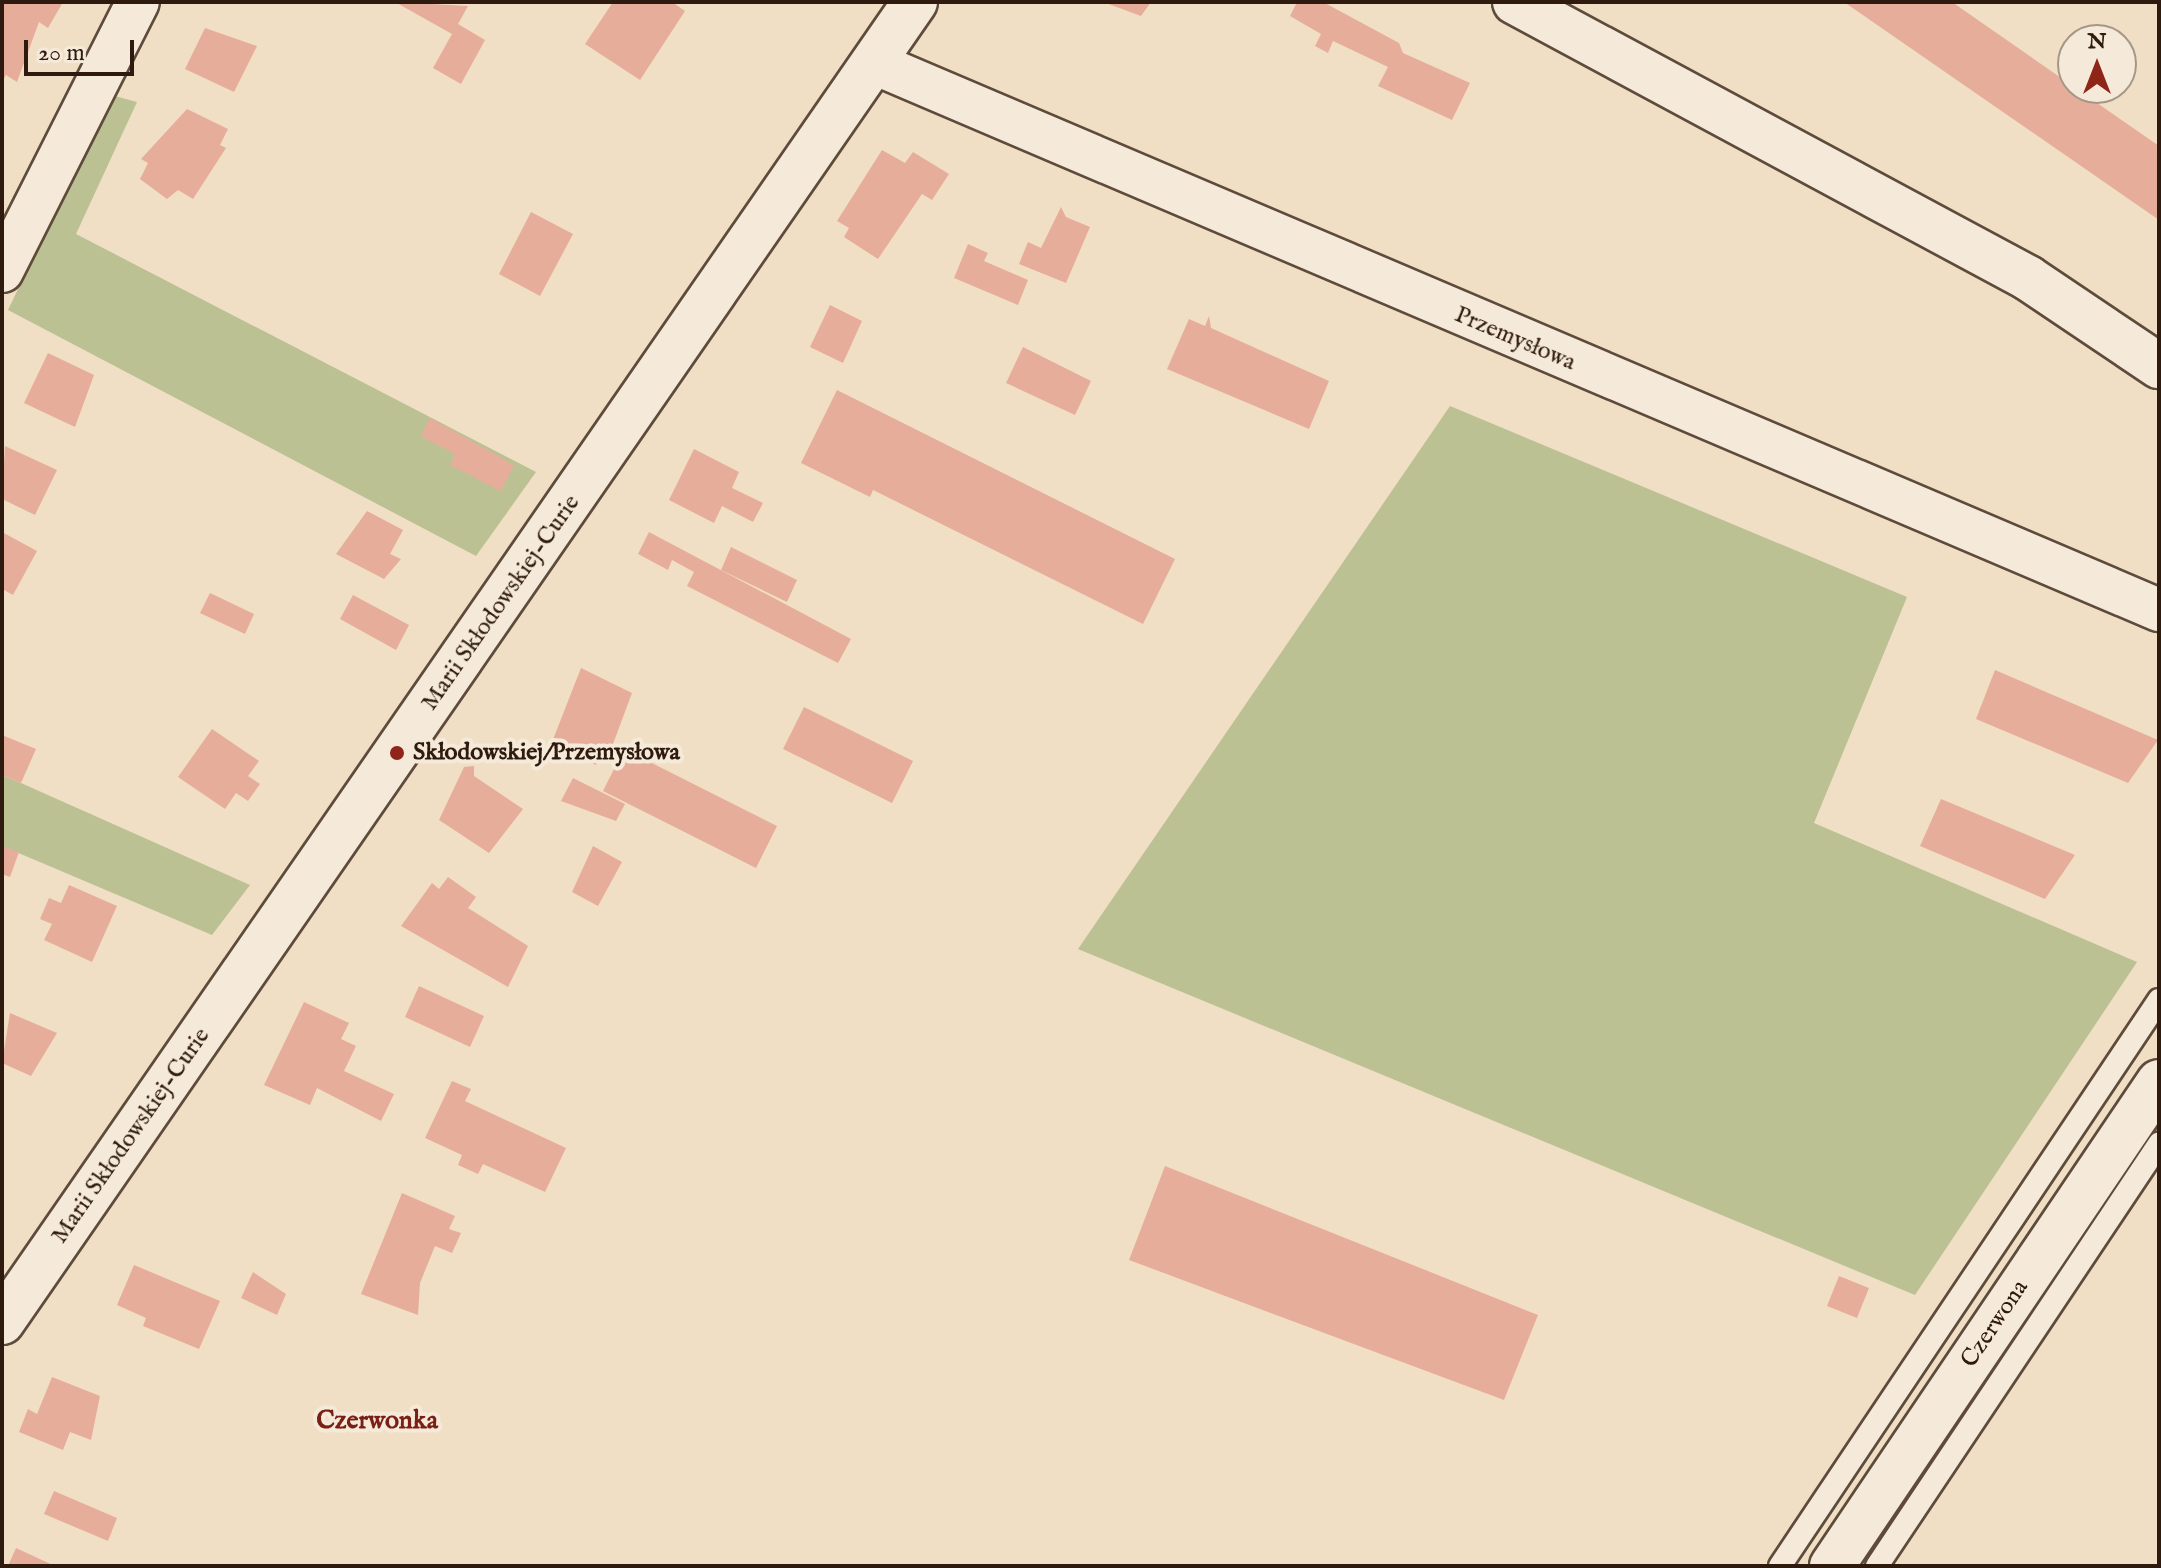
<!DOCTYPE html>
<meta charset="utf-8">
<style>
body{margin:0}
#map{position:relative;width:2161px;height:1568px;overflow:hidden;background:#f0dfc4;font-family:"IM FELL English",serif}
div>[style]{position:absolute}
.green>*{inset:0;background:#bbc193}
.building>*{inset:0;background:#e7ad9b}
.roads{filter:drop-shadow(2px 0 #5e4b3c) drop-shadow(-2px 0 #5e4b3c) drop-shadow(0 2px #5e4b3c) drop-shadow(0 -2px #5e4b3c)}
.lane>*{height:22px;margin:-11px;padding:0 11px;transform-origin:11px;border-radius:11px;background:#f5ead9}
.street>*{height:42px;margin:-21px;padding:0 21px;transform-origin:21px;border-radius:21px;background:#f5ead9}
.secondary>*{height:44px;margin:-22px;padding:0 22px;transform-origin:22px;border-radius:22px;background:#f5ead9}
.dots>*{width:22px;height:22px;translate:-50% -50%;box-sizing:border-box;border:4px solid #f5ead9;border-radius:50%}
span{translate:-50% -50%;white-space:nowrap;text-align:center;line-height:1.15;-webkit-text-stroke:8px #f5ead9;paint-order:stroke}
.street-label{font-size:24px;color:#2e1a0e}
.poi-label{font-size:24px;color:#2e1a0e;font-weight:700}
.left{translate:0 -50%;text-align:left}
.neighbourhood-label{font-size:26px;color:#7a1f14;font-weight:700}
.frame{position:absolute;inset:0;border:4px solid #2e1a0e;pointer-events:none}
.north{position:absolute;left:2057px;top:24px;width:80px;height:80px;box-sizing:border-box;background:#f5ead9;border:2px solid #a59788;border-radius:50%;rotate:0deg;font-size:22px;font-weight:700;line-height:32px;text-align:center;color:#2e1a0e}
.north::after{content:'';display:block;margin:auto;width:28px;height:36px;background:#8f2418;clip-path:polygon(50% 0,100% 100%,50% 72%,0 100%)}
.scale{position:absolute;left:24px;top:40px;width:110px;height:36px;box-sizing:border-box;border:4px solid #2e1a0e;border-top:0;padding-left:10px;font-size:24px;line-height:28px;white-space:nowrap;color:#2e1a0e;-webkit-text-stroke:6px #f5ead9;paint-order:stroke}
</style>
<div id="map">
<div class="green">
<div style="clip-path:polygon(111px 95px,137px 102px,76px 234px,536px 472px,476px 556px,8px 310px)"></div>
<div style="clip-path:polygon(1450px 406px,1907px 597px,1814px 823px,2137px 962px,1915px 1295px,1078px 949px)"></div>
<div style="clip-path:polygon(2px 775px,21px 783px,250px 885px,212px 935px,2px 846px)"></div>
</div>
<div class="building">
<div style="clip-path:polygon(2px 2px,63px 2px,48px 28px,39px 22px,17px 82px,6px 75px,2px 82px)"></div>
<div style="clip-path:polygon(395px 2px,468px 6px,458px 24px,485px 40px,461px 84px,433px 68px,452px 34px)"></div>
<div style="clip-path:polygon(613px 2px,672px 2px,685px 11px,640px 80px,585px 44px)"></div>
<div style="clip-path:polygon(1103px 2px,1151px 2px,1141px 16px)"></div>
<div style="clip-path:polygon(1297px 2px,1323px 2px,1399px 43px,1403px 53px,1470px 83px,1452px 120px,1378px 86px,1388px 67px,1333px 41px,1328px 53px,1315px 46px,1321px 34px,1290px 16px)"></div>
<div style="clip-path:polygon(1844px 2px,1952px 2px,2159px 146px,2159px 220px)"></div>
<div style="clip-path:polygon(205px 28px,257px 46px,234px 92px,185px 69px)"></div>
<div style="clip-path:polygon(187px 109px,228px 129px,220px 145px,226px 148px,193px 199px,178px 190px,167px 199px,140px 179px,148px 163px,141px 159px)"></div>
<div style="clip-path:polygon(882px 150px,905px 163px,913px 152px,949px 174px,932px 200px,922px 194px,878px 259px,844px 237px,849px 228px,837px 221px)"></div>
<div style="clip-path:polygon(1061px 207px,1066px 217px,1090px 227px,1066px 283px,1019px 264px,1028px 242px,1041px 248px)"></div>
<div style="clip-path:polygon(531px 212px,573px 234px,540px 296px,499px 274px)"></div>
<div style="clip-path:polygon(968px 244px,988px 253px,984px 261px,1028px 280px,1018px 305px,954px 278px)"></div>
<div style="clip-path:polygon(830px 305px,862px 321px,843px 363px,810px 347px)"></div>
<div style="clip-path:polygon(1209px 316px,1211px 328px,1329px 381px,1309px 429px,1167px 369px,1189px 319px,1205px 326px)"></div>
<div style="clip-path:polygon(1023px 347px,1091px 381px,1075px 415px,1006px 383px)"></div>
<div style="clip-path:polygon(48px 353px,94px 375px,75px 427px,24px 403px)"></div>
<div style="clip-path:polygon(837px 390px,1175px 559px,1143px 624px,873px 490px,870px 497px,801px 463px)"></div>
<div style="clip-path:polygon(430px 418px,514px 465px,501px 491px,450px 465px,455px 454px,421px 436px)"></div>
<div style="clip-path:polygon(5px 446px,57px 470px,35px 515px,2px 499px)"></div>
<div style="clip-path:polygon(694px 449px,739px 472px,732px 488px,763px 503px,753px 522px,722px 506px,714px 523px,669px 500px)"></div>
<div style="clip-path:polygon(367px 511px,403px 530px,390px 554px,401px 559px,384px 579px,336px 554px)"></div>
<div style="clip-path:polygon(2px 532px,37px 551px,13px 595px,2px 589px)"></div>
<div style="clip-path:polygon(649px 532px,851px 639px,838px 663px,687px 586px,694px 572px,672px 560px,668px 570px,638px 554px)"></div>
<div style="clip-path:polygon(731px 547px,797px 580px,787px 602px,721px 570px)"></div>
<div style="clip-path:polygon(210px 593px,254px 614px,245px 634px,200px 613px)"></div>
<div style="clip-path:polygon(353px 595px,409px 625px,396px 650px,340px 619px)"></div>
<div style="clip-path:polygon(581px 668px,632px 693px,607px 760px,600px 756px,596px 765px,552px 742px)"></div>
<div style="clip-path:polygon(1995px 670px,2158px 740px,2128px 783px,1976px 719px)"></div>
<div style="clip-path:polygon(804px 707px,913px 761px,892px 803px,783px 749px)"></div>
<div style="clip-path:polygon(212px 729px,259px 761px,248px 776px,260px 784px,248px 801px,236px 793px,225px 809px,178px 777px)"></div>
<div style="clip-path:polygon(2px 735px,36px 749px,21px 783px,2px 775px)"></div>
<div style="clip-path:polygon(624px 749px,777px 826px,756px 868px,603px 791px)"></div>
<div style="clip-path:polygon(474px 766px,474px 776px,523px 809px,489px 853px,439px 820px,464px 767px)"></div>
<div style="clip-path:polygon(573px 778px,625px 804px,616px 821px,561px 801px)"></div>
<div style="clip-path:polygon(1941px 799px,2075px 855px,2045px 899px,1920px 846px)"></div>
<div style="clip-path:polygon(2px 846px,19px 852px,10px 877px,2px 874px)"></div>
<div style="clip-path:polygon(593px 846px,622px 862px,598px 906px,572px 892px)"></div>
<div style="clip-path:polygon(448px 877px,476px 897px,468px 908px,528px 946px,508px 987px,401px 926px,432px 883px,439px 889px)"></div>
<div style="clip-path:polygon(69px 885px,117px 906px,92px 962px,44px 940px,52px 924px,40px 919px,49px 898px,61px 903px)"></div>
<div style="clip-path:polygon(419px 986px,484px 1016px,470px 1047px,405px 1017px)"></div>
<div style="clip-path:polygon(304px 1002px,349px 1023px,341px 1039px,356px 1046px,344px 1071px,394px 1094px,381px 1121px,317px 1088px,310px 1105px,264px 1085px)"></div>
<div style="clip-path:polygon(10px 1013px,57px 1033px,31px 1076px,2px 1063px)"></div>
<div style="clip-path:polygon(452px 1081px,471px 1089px,465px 1101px,566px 1148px,545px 1192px,483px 1164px,478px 1174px,458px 1165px,462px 1155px,425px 1138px)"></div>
<div style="clip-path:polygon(1165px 1166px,1538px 1315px,1504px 1400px,1129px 1260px)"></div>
<div style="clip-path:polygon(402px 1193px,455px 1216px,449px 1229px,461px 1233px,452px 1253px,435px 1246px,420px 1283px,418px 1315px,361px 1294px)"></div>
<div style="clip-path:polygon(134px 1265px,220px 1301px,199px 1349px,143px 1326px,146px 1318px,117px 1305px)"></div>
<div style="clip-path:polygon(253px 1272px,286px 1294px,277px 1315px,241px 1298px)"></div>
<div style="clip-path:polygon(1839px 1276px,1869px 1288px,1857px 1318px,1827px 1306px)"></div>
<div style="clip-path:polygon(52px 1377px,100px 1396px,91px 1440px,70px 1432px,63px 1450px,19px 1432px,28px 1409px,37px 1414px)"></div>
<div style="clip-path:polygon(54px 1491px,117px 1518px,108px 1541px,44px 1514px)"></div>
<div style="clip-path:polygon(16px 1548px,55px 1566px,8px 1566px)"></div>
</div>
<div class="roads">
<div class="lane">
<div style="left:1780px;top:1566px;width:681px;rotate:-56.19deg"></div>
<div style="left:1877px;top:1566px;width:508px;rotate:-56.25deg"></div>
</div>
<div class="street">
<div style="left:874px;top:63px;width:1397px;rotate:23.06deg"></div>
<div style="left:2px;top:271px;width:301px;rotate:-63.2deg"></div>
</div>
<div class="secondary">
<div style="left:1515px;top:2px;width:583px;rotate:28.28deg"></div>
<div style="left:2028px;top:278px;width:158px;rotate:33.9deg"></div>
<div style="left:2px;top:1322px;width:1605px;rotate:-55.33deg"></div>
<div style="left:1832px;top:1566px;width:584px;rotate:-55.96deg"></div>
</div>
</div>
<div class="dots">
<div style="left:397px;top:753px;background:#8f2418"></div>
</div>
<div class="street-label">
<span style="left:1515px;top:339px;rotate:23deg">Przemysłowa</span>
<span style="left:501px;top:603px;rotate:-55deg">Marii Skłodowskiej-Curie</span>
<span style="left:131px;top:1136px;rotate:-55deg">Marii Skłodowskiej-Curie</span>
<span style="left:1995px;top:1324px;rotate:-56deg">Czerwona</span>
</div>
<div class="poi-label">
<span class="left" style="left:413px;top:753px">Skłodowskiej/Przemysłowa</span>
</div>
<div class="neighbourhood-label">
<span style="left:377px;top:1421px">Czerwonka</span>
</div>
<div class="frame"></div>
<div class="north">N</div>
<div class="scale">20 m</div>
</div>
